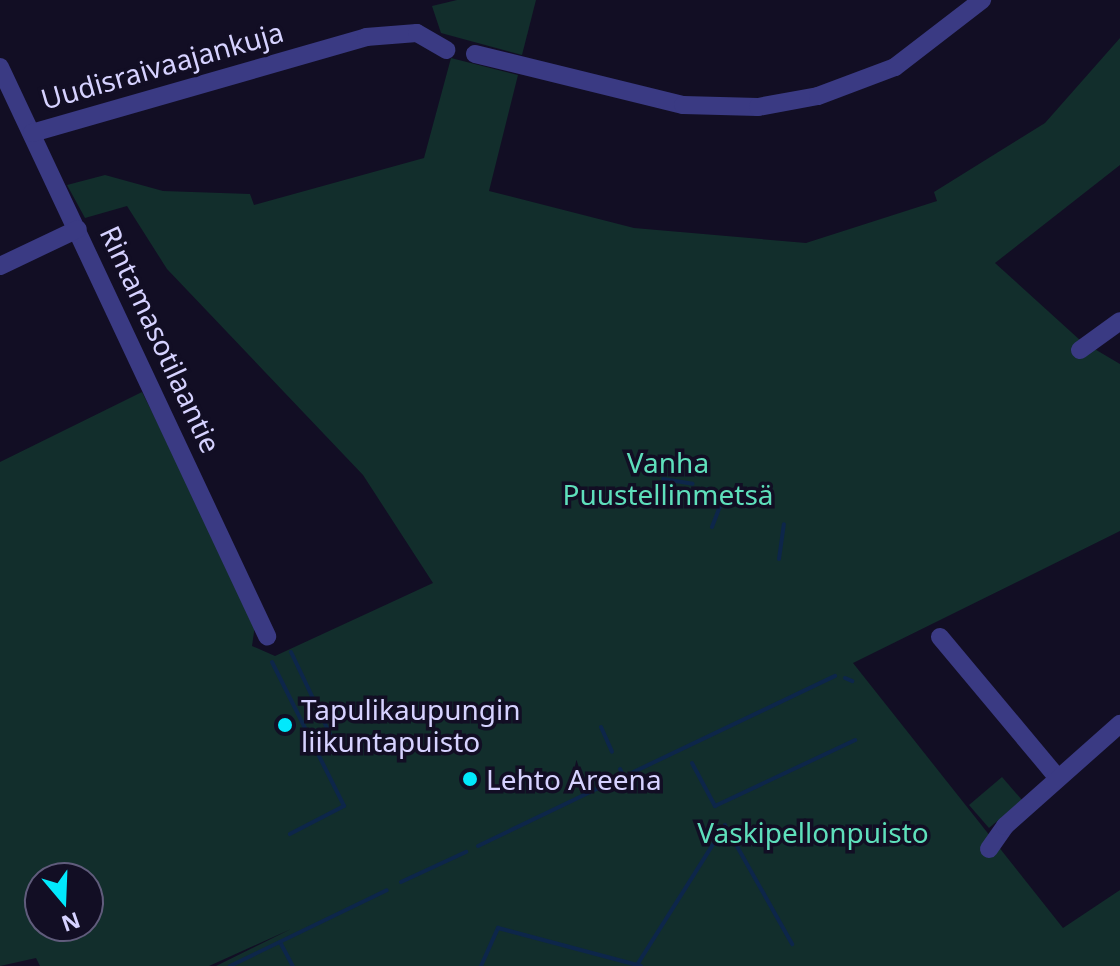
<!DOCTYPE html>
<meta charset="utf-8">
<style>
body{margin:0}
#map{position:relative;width:1120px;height:966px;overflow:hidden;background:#120e24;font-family:"Noto Sans",sans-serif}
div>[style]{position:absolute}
.green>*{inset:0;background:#122e2c}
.stream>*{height:4px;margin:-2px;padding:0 2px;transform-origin:2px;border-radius:2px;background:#0d264a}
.minor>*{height:18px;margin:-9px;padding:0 9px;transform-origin:9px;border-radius:9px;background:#3a3a83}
.dots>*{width:22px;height:22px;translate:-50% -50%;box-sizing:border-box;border:4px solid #120e24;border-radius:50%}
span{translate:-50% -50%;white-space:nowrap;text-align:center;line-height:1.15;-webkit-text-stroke:7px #120e24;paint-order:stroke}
.street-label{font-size:28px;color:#d6d2ff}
.park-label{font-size:28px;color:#5edfbb}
.poi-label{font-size:28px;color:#d6d2ff}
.left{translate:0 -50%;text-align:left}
.north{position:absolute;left:24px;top:862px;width:80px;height:80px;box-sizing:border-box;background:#120e24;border:2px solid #605c7c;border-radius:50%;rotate:161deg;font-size:22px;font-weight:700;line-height:32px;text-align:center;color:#d6d2ff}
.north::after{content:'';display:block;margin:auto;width:28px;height:36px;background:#01e9fc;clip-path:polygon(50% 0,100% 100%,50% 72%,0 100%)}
</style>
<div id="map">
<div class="green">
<div style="clip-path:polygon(457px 0,536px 0,522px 55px,441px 33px,432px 6px)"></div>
<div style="clip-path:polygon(evenodd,1120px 38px,1120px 165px,995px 263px,1081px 341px,1120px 364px,1120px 531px,853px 663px,1063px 928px,1120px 890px,1120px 966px,216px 966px,291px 929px,209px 966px,40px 966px,36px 958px,0 966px,0 462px,142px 392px,256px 618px,252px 646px,275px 656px,433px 583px,363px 475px,167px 269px,127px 206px,85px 218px,67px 185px,105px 175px,163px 191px,250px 194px,254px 205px,424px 158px,451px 58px,518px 75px,489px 191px,634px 228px,806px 243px,937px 201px,934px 192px,1045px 123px,1120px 38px,40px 878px,88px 878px,88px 926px,40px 926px,40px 878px)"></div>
<div style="clip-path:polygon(1002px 777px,1022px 800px,989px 828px,969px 805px)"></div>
</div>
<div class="stream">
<div style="left:663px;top:479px;width:30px;rotate:9deg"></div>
<div style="left:708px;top:489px;width:28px;rotate:21deg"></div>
<div style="left:712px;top:527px;width:26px;rotate:-69deg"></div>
<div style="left:779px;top:559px;width:35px;rotate:-82deg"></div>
<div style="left:291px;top:652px;width:112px;rotate:64.6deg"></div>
<div style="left:272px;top:662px;width:161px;rotate:63.4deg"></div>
<div style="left:344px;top:806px;width:61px;rotate:152.6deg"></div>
<div style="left:845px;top:678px;width:8px;rotate:23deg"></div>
<div style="left:601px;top:727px;width:27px;rotate:66deg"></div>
<div style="left:692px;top:763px;width:49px;rotate:61.9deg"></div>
<div style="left:715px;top:806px;width:155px;rotate:-25.2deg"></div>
<div style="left:620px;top:769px;width:9px;rotate:63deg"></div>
<div style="left:623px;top:777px;width:235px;rotate:-25.5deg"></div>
<div style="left:478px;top:846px;width:143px;rotate:-25.7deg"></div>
<div style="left:401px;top:882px;width:72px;rotate:-24.8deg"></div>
<div style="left:280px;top:942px;width:27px;rotate:62deg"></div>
<div style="left:637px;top:965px;width:165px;rotate:-57.8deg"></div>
<div style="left:725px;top:825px;width:137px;rotate:60.6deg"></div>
<div style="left:230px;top:966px;width:174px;rotate:-25.8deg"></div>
<div style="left:481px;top:966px;width:42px;rotate:-65.9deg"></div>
<div style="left:498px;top:928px;width:148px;rotate:14.9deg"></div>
</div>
<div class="minor">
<div style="left:475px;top:54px;width:214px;rotate:13.8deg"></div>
<div style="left:683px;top:105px;width:75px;rotate:1.5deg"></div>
<div style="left:758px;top:107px;width:61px;rotate:-10.4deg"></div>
<div style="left:818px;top:96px;width:82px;rotate:-20.6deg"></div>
<div style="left:895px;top:67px;width:110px;rotate:-37.6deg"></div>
<div style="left:0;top:67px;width:629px;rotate:64.86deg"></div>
<div style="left:32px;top:133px;width:348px;rotate:-16deg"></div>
<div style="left:366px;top:37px;width:51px;rotate:-4.5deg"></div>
<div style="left:417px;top:33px;width:34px;rotate:30deg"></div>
<div style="left:0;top:266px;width:86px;rotate:-25.4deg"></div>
<div style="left:1080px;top:350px;width:49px;rotate:-35.9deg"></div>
<div style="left:940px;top:637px;width:182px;rotate:50.1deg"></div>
<div style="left:989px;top:849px;width:28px;rotate:-55deg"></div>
<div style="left:1005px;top:826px;width:154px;rotate:-41.6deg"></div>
</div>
<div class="dots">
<div style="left:285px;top:725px;background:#01e9fc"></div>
<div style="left:470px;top:779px;background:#01e9fc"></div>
</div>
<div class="street-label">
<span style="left:162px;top:65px;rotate:-16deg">Uudisraivaajankuja</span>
<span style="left:161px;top:339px;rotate:65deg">Rintamasotilaantie</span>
</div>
<div class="park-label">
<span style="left:668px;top:478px">Vanha<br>Puustellinmetsä</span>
<span style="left:813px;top:832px">Vaskipellonpuisto</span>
</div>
<div class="poi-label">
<span class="left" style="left:301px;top:725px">Tapulikaupungin<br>liikuntapuisto</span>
<span class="left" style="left:486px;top:779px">Lehto Areena</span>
</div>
<div class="north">N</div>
</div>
